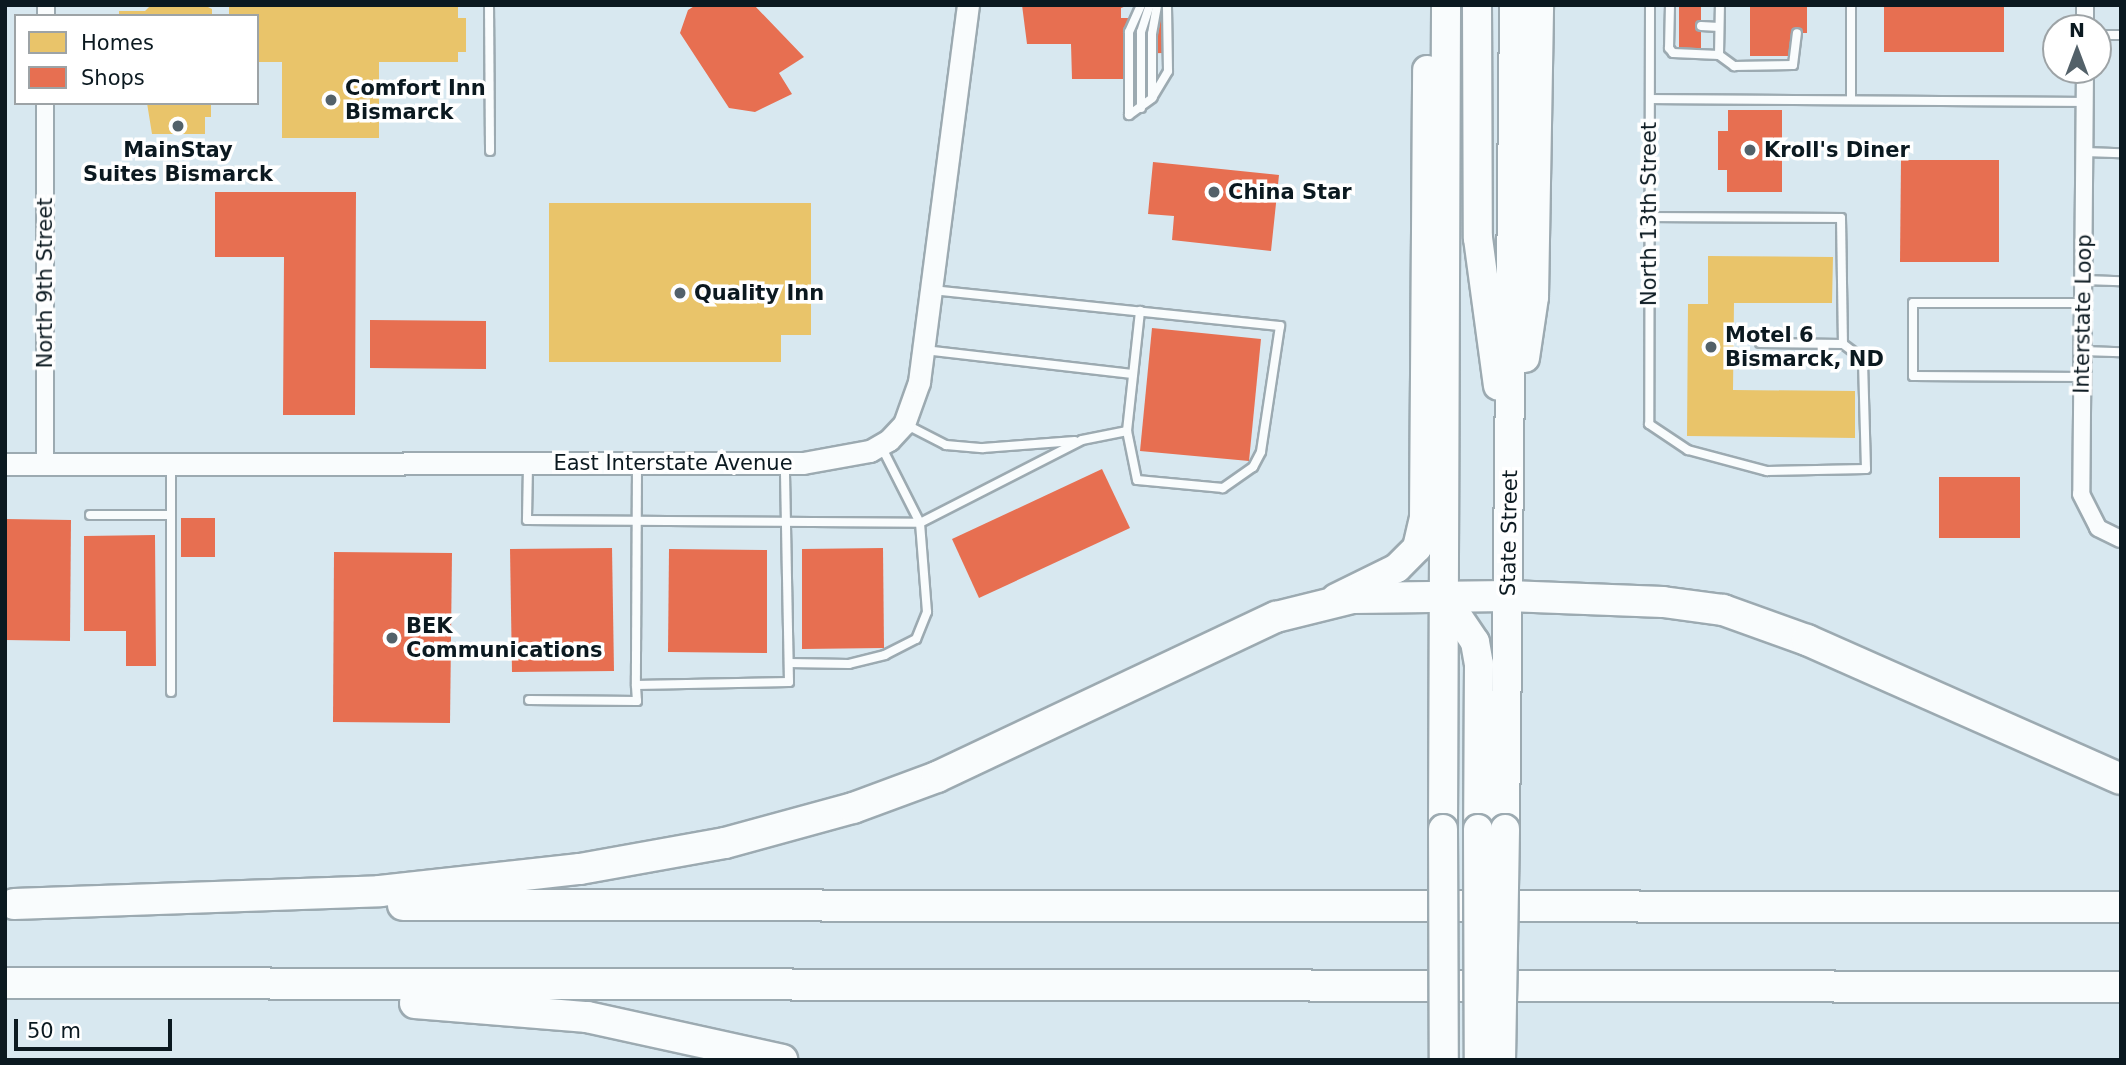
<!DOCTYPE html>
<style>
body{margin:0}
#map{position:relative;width:2126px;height:1065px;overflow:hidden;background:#d8e8f0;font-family:"DejaVu Sans",sans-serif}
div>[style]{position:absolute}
.homes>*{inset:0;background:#e9c46a}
.shops>*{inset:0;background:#e76f51}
.roads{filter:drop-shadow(2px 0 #9caab1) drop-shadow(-2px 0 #9caab1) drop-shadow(0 2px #9caab1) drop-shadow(0 -2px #9caab1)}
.service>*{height:8px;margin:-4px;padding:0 4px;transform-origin:4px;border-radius:4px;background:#f9fcfd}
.minor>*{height:16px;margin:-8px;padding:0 8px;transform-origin:8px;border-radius:8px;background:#f9fcfd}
.tertiary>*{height:21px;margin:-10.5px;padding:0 10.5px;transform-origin:10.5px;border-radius:10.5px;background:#f9fcfd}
.trunk>*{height:28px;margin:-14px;padding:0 14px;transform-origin:14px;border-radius:14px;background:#f9fcfd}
.motorway>*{height:30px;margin:-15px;padding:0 15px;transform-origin:15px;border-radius:15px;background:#f9fcfd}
.bridges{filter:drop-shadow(2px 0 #9caab1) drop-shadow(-2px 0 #9caab1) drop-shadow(0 2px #9caab1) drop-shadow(0 -2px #9caab1)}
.trunk-bridge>*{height:28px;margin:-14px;padding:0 14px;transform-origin:14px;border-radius:14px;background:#f9fcfd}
.dots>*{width:19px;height:19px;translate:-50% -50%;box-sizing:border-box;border:4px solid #fff;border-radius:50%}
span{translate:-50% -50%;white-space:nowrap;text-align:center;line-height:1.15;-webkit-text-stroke:7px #fff;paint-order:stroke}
.poi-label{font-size:21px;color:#0b1920;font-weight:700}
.left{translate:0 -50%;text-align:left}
.street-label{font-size:21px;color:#0b1920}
.frame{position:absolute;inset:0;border:7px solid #0b1920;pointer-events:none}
.legend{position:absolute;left:14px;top:14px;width:245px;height:91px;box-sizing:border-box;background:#fff;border:2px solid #9da3a6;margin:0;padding:9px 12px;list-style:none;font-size:21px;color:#0b1920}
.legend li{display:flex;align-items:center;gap:14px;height:35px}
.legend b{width:35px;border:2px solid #9da3a6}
.north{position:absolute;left:2042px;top:14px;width:70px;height:70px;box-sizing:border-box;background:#fff;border:2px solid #9da3a6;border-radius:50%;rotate:0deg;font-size:19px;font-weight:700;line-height:28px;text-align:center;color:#0b1920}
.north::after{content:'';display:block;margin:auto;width:24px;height:32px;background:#536169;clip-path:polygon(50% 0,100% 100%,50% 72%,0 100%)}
.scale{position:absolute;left:14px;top:1019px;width:158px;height:32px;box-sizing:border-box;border:4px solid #0b1920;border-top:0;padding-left:9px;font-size:21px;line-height:24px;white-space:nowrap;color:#0b1920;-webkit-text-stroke:5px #fff;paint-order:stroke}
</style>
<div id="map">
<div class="homes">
<div style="clip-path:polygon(151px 5px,204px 5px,212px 9px,212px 16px,119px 16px,119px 11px,145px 11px)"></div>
<div style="clip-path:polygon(229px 5px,458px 5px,458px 18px,466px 18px,466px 52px,458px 52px,458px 62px,379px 62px,379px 138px,282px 138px,282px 62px,257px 62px,257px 16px,229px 16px)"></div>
<div style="clip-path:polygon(147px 103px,211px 103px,211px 117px,205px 117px,205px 134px,152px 134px)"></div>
<div style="clip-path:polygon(549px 203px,811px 203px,811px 335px,781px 335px,781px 362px,549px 362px)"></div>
<div style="clip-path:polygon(1708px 256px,1833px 257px,1832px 303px,1734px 303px,1733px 390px,1855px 391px,1855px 438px,1687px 436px,1688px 304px,1708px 304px)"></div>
</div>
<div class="shops">
<div style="clip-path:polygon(696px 5px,754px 5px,804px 57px,779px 73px,792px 94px,755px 112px,729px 108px,680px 33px,688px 10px)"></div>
<div style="clip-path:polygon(1022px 5px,1129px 5px,1121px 8px,1121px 18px,1163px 18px,1164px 53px,1124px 54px,1124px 79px,1072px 79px,1071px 44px,1027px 44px)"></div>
<div style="clip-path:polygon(1679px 5px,1701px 5px,1701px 50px,1679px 50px)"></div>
<div style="clip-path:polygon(1750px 5px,1807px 5px,1807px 33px,1792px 33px,1792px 56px,1750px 56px)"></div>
<div style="clip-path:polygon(1884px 5px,2004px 5px,2004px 52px,1884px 52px)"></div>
<div style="clip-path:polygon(1728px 110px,1782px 110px,1782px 192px,1727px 192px,1727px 170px,1718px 170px,1718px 131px,1728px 131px)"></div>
<div style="clip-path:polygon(1901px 160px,1999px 160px,1999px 262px,1900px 262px)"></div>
<div style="clip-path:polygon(1153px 162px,1279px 175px,1271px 251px,1172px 240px,1174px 216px,1148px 214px)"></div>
<div style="clip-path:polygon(215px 192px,356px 192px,355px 415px,283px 415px,284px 257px,215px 257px)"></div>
<div style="clip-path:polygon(370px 320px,486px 321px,486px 369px,370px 368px)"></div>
<div style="clip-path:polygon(1152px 328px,1261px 339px,1249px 461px,1140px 451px)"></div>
<div style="clip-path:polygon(1102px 469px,1130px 528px,979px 598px,952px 539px)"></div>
<div style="clip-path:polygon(1939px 477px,2020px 477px,2020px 538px,1939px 538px)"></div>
<div style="clip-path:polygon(181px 518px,215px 518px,215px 557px,181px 557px)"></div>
<div style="clip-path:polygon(5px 519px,71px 520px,70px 641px,5px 640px)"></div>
<div style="clip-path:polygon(155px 535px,156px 666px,126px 666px,126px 631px,84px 631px,84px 536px)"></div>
<div style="clip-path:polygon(612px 548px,614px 671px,512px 672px,510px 549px)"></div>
<div style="clip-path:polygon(883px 548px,884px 648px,802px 649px,802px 549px)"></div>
<div style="clip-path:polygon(669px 549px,767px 550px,767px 653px,668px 652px)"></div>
<div style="clip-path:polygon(334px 552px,452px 553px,450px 723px,333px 722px)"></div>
</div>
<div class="roads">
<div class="service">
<div style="left:489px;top:5px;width:146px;rotate:89.6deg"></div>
<div style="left:1650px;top:5px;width:419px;rotate:90.1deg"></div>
<div style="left:1649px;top:424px;width:47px;rotate:33.7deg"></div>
<div style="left:1688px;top:450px;width:82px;rotate:14.9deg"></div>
<div style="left:1767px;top:471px;width:99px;rotate:-1.2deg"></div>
<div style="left:1866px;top:469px;width:110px;rotate:-91.6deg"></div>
<div style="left:1863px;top:359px;width:25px;rotate:-143deg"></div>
<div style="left:1670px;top:5px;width:43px;rotate:91.3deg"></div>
<div style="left:1669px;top:48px;width:6px;rotate:51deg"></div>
<div style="left:1673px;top:53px;width:46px;rotate:2.5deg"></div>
<div style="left:1719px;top:55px;width:19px;rotate:36deg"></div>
<div style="left:1734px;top:66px;width:59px;rotate:-1deg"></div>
<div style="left:1793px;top:65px;width:32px;rotate:-83deg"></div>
<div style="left:1701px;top:26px;width:18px;rotate:3deg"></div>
<div style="left:2098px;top:35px;width:23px"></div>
<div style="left:1719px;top:55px;width:50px;rotate:-88.9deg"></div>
<div style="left:1152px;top:96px;width:62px;rotate:-90deg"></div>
<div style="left:1152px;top:34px;width:29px;rotate:-80deg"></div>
<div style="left:1650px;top:99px;width:435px;rotate:0.4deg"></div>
<div style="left:1851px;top:100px;width:95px;rotate:-90deg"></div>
<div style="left:1141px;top:108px;width:76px;rotate:-90deg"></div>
<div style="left:1141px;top:32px;width:28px;rotate:-72deg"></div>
<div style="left:1129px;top:115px;width:29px;rotate:-36deg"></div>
<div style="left:1152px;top:98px;width:31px;rotate:-59deg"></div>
<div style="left:1168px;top:71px;width:66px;rotate:-90.9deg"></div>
<div style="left:1129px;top:115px;width:83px;rotate:-90deg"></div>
<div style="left:1129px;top:32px;width:30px;rotate:-66deg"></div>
<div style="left:2085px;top:152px;width:36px;rotate:2deg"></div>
<div style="left:1648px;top:217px;width:193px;rotate:0.3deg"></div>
<div style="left:1841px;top:218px;width:126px;rotate:89.1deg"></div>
<div style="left:1843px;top:344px;width:83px;rotate:-179.3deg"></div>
<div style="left:2084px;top:280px;width:37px;rotate:2deg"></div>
<div style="left:931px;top:290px;width:351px;rotate:5.9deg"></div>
<div style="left:1280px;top:326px;width:127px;rotate:98.6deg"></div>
<div style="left:1261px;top:452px;width:17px;rotate:118deg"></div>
<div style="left:1253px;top:467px;width:37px;rotate:145deg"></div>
<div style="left:1223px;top:488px;width:86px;rotate:-174.7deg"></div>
<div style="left:1137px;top:480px;width:50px;rotate:-101.5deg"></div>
<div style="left:1127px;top:431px;width:121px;rotate:-83.8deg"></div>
<div style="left:924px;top:350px;width:210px;rotate:6.6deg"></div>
<div style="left:2083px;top:351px;width:38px;rotate:2deg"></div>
<div style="left:2083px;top:377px;width:170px;rotate:-179.7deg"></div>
<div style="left:1913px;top:376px;width:73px;rotate:-90deg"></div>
<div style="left:1913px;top:303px;width:170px"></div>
<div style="left:905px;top:424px;width:46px;rotate:27.1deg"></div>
<div style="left:946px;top:445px;width:37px;rotate:5deg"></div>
<div style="left:983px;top:448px;width:92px;rotate:-4.4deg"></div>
<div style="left:881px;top:446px;width:86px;rotate:63.1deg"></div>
<div style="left:920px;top:523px;width:182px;rotate:-27.1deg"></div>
<div style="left:1082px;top:440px;width:46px;rotate:-11.3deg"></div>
<div style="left:171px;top:465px;width:227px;rotate:90deg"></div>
<div style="left:528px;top:466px;width:54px;rotate:91.1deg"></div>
<div style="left:527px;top:520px;width:393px;rotate:0.4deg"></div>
<div style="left:920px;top:523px;width:89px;rotate:85.5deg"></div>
<div style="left:927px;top:612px;width:29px;rotate:112deg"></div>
<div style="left:916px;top:639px;width:35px;rotate:153deg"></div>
<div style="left:885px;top:655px;width:37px;rotate:166deg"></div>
<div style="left:849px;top:664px;width:60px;rotate:-179deg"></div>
<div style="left:637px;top:466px;width:219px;rotate:90.3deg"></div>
<div style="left:636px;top:685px;width:153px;rotate:-1.1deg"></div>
<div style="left:789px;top:682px;width:217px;rotate:-91.1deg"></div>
<div style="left:90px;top:515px;width:81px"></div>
<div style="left:529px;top:700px;width:108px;rotate:0.5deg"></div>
<div style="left:637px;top:701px;width:16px;rotate:-94deg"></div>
</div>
<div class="minor">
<div style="left:46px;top:16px;width:11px;rotate:-90deg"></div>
<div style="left:2085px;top:28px;width:23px;rotate:-90deg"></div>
<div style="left:2085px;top:70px;width:424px;rotate:90.5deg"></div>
<div style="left:2081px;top:494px;width:38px;rotate:63deg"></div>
<div style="left:2098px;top:528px;width:25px;rotate:26deg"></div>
<div style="left:45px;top:462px;width:359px;rotate:-90deg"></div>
</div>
<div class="tertiary">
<div style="left:5px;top:464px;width:798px;rotate:-0.07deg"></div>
<div style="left:803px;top:463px;width:68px;rotate:-10.2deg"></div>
<div style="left:870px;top:451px;width:22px;rotate:-30deg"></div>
<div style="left:889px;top:440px;width:22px;rotate:-47deg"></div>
<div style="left:904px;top:424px;width:45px;rotate:-70.3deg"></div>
<div style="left:919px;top:382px;width:380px;rotate:-82.6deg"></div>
</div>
<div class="trunk">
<div style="left:1477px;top:5px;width:233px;rotate:89.8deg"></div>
<div style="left:1478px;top:238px;width:149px;rotate:82.3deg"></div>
<div style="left:1525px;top:358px;width:62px;rotate:-81.6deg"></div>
<div style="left:1534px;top:297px;width:292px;rotate:-89deg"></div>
<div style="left:1444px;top:596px;width:55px;rotate:56deg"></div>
<div style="left:1475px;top:642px;width:22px;rotate:80deg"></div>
<div style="left:1479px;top:664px;width:165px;rotate:90.3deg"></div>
<div style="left:1336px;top:598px;width:68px;rotate:-26.2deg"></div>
<div style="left:1397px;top:568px;width:28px;rotate:-45deg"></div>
<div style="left:1417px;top:548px;width:31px;rotate:-77deg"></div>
<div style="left:1424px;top:518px;width:448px;rotate:-89.6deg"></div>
<div style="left:1443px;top:829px;width:824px;rotate:-89.79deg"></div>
<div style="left:1505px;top:829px;width:824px;rotate:-89.37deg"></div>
</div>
<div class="motorway">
<div style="left:14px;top:904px;width:366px;rotate:-2deg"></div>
<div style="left:380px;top:891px;width:201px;rotate:-6.3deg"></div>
<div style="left:580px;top:869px;width:147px;rotate:-10.2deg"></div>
<div style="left:725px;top:843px;width:133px;rotate:-15.3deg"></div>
<div style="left:853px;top:808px;width:90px;rotate:-20.3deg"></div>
<div style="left:937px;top:777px;width:375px;rotate:-25.3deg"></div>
<div style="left:1276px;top:617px;width:79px;rotate:-13.9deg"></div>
<div style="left:1353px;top:598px;width:155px;rotate:-0.7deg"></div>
<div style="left:1508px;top:596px;width:155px;rotate:2.2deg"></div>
<div style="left:1663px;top:602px;width:61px;rotate:7.6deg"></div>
<div style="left:1723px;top:610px;width:89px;rotate:19.7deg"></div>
<div style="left:1807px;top:640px;width:343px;rotate:23.9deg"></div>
<div style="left:403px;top:905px;width:1718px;rotate:0.07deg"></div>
<div style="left:5px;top:983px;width:2116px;rotate:0.11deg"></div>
<div style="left:415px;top:1003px;width:173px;rotate:4.7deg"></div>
<div style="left:587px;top:1017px;width:200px;rotate:12.4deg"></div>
</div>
</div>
<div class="bridges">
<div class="trunk-bridge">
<div style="left:1443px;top:829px;width:231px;rotate:89.8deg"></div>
<div style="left:1478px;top:829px;width:231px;rotate:89.8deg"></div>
<div style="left:1501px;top:1060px;width:231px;rotate:-89deg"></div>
</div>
</div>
<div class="dots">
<div style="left:331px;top:100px;background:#536169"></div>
<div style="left:178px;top:126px;background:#536169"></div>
<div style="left:1750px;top:150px;background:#536169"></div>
<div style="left:1214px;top:192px;background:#536169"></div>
<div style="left:680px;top:293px;background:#536169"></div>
<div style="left:1711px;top:347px;background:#536169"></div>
<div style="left:392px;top:638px;background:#536169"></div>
</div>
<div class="poi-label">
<span class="left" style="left:345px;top:100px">Comfort Inn<br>Bismarck</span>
<span style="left:178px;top:162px">MainStay<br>Suites Bismarck</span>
<span class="left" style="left:1764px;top:150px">Kroll's Diner</span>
<span class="left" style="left:1228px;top:192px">China Star</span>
<span class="left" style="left:694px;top:293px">Quality Inn</span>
<span class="left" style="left:1725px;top:347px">Motel 6<br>Bismarck, ND</span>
<span class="left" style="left:406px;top:638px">BEK<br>Communications</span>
</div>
<div class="street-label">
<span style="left:1649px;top:214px;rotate:-90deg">North 13th Street</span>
<span style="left:45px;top:283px;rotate:-90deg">North 9th Street</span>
<span style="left:2083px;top:314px;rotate:-89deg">Interstate Loop</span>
<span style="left:673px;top:463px">East Interstate Avenue</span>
<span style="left:1509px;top:533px;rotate:-89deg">State Street</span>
</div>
<div class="frame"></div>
<ul class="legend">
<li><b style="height:19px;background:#e9c46a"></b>Homes</li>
<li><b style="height:19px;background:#e76f51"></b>Shops</li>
</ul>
<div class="north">N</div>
<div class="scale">50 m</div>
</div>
